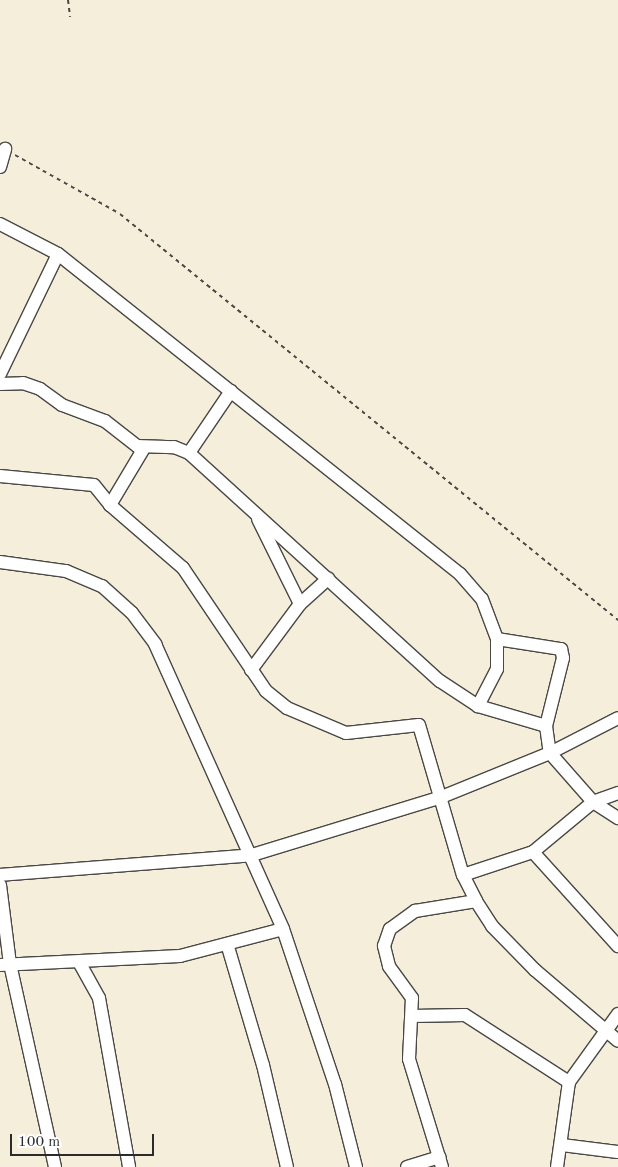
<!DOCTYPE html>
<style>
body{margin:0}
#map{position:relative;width:618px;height:1167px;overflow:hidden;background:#f5eedb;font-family:"Old Standard TT",serif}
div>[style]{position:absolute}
.path>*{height:2px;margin-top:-1px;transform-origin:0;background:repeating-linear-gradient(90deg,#494845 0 4px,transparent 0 8px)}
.roads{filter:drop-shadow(1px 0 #494845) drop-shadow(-1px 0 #494845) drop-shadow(0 1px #494845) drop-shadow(0 -1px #494845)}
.minor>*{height:12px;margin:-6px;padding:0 6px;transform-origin:6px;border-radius:6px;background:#fff}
span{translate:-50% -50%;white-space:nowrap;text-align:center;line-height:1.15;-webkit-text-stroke:4.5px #fff;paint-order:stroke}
.scale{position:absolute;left:10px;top:1134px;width:144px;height:22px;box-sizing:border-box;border:2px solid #2b2b2b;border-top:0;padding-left:6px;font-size:15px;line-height:18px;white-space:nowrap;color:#2b2b2b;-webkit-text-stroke:4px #fff;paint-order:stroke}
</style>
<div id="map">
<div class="path">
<div style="left:68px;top:0;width:17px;rotate:83deg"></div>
<div style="left:15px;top:155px;width:120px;rotate:29.3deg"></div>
<div style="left:120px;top:214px;width:643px;rotate:39.19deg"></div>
</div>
<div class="roads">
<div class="minor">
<div style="left:0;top:167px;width:19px;rotate:-74deg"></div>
<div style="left:0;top:224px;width:65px;rotate:27.3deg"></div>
<div style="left:58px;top:254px;width:514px;rotate:38.52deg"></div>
<div style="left:460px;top:574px;width:33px;rotate:49deg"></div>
<div style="left:482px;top:599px;width:43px;rotate:69.4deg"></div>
<div style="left:497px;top:639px;width:30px;rotate:90deg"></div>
<div style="left:497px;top:669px;width:42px;rotate:117.2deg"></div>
<div style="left:0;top:374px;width:133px;rotate:-64.2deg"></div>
<div style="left:0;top:384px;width:23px;rotate:-2deg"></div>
<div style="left:23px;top:383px;width:18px;rotate:19deg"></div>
<div style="left:40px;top:389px;width:27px;rotate:36deg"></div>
<div style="left:62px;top:405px;width:46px;rotate:20.4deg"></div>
<div style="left:105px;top:421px;width:41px;rotate:38deg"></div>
<div style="left:137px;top:446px;width:37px;rotate:2deg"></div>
<div style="left:174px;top:447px;width:16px;rotate:22deg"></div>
<div style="left:189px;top:453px;width:339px;rotate:42.3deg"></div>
<div style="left:440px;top:681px;width:45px;rotate:33.3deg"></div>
<div style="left:478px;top:706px;width:71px;rotate:16.4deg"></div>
<div style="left:189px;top:453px;width:75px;rotate:-55.9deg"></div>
<div style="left:0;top:476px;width:94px;rotate:5.5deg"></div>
<div style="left:94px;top:485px;width:26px;rotate:51deg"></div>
<div style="left:110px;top:505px;width:96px;rotate:40.8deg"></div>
<div style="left:183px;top:568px;width:148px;rotate:56deg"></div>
<div style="left:266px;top:691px;width:27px;rotate:39deg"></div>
<div style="left:287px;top:708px;width:64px;rotate:23deg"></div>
<div style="left:346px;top:733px;width:73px;rotate:-6.3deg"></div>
<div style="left:419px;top:725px;width:156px;rotate:73.7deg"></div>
<div style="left:463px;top:875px;width:29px;rotate:63deg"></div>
<div style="left:476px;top:901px;width:30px;rotate:57deg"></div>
<div style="left:492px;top:926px;width:62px;rotate:45.7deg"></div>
<div style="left:535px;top:970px;width:109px;rotate:40.5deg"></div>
<div style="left:110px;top:505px;width:66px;rotate:-59.2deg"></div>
<div style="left:258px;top:519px;width:95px;rotate:63.7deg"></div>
<div style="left:0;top:562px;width:67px;rotate:7.8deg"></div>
<div style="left:66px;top:571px;width:39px;rotate:23deg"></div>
<div style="left:102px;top:586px;width:40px;rotate:42deg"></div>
<div style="left:132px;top:613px;width:39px;rotate:53deg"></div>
<div style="left:155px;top:644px;width:312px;rotate:65.8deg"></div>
<div style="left:283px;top:929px;width:163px;rotate:71.5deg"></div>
<div style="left:335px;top:1084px;width:86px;rotate:75.8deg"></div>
<div style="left:497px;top:639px;width:65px;rotate:8.9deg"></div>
<div style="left:561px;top:649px;width:9px;rotate:77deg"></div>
<div style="left:563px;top:658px;width:70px;rotate:104deg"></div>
<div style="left:546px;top:726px;width:27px;rotate:82deg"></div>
<div style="left:550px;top:753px;width:65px;rotate:48.7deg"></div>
<div style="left:593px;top:802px;width:30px;rotate:33deg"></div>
<div style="left:251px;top:670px;width:82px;rotate:-53.4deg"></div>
<div style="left:300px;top:604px;width:38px;rotate:-42deg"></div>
<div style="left:533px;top:852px;width:127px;rotate:47.9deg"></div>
<div style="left:0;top:875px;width:253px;rotate:-4.5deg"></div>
<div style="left:252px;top:855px;width:195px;rotate:-17deg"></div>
<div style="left:439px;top:798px;width:120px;rotate:-22.1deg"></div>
<div style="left:550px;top:753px;width:76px;rotate:-27.2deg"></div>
<div style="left:463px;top:875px;width:74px;rotate:-18.2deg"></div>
<div style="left:533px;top:852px;width:78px;rotate:-39.8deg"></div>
<div style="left:593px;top:802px;width:27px;rotate:-20deg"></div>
<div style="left:0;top:885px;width:80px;rotate:82.8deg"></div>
<div style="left:10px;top:964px;width:208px;rotate:77.5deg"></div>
<div style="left:228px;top:947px;width:123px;rotate:73.5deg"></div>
<div style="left:263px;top:1065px;width:105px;rotate:76.8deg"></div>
<div style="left:79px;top:962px;width:41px;rotate:60.9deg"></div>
<div style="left:99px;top:998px;width:172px;rotate:79.9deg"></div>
<div style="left:0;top:965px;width:180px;rotate:-2.9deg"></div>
<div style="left:180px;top:956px;width:106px;rotate:-14.7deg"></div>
<div style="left:412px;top:1016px;width:53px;rotate:-1.1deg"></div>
<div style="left:465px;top:1015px;width:124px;rotate:32.8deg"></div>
<div style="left:562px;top:1145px;width:56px;rotate:7.1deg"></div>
<div style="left:407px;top:1167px;width:34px;rotate:-17deg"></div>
<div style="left:442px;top:1167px;width:113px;rotate:-107deg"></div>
<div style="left:409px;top:1059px;width:61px;rotate:-87.2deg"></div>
<div style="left:412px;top:998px;width:39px;rotate:-126deg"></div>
<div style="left:389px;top:966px;width:21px;rotate:-104deg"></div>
<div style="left:384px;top:946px;width:18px;rotate:-71deg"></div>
<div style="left:390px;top:929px;width:31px;rotate:-36deg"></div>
<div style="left:415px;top:911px;width:62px;rotate:-9.3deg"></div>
<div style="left:557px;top:1167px;width:86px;rotate:-82deg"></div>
<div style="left:569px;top:1082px;width:84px;rotate:-54.2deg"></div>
</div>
</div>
<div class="scale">100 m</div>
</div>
